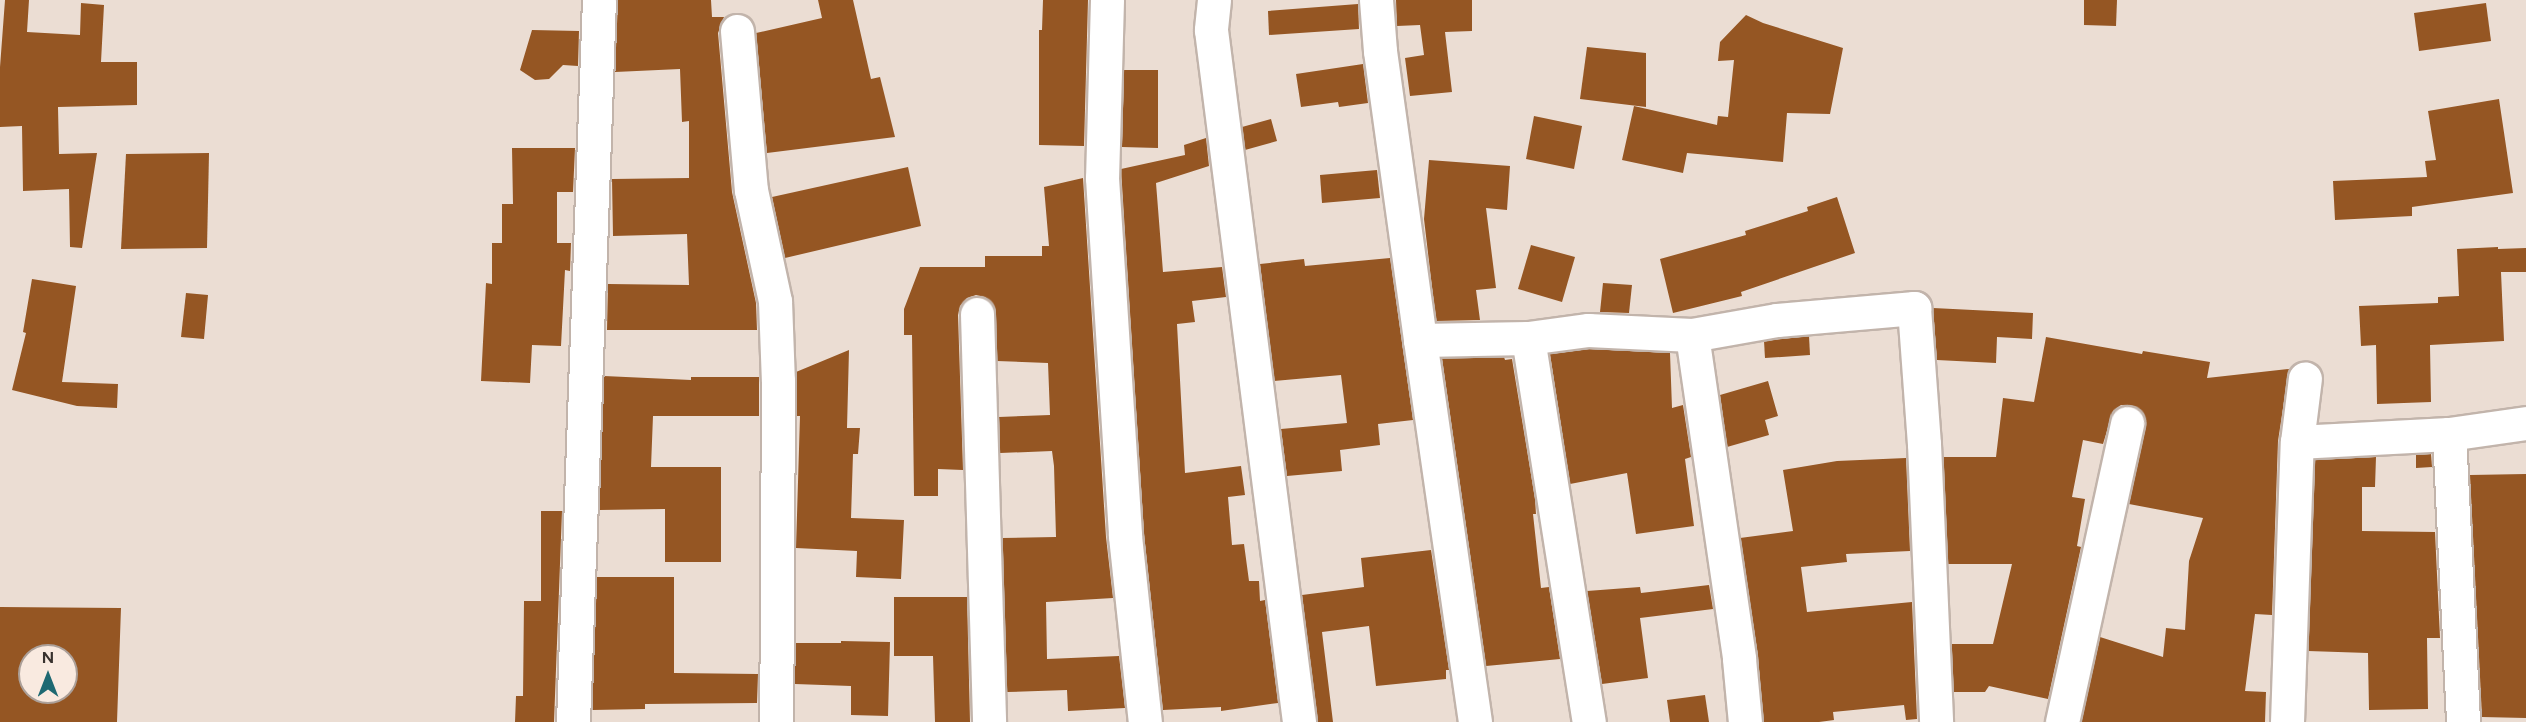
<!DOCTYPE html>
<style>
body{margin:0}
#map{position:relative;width:2526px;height:722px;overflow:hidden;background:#ebddd3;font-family:Figtree,sans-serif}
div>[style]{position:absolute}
.building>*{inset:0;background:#955623}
.roads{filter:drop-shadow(2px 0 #c2b4ab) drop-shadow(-2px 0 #c2b4ab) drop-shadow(0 2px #c2b4ab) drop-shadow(0 -2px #c2b4ab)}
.minor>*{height:33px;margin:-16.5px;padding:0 16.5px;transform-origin:16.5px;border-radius:16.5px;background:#fff}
span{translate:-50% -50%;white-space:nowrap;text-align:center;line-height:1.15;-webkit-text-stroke:6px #f9eae0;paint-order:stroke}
.north{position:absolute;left:18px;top:644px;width:60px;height:60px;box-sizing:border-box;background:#f9eae0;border:2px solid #aca099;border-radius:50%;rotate:0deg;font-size:16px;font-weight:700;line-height:24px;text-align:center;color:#38322e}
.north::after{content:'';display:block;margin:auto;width:21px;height:27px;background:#1e6972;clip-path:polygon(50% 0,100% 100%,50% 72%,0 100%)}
</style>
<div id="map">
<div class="building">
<div style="clip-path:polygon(5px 0,29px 0,27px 32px,80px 35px,81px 3px,104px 5px,101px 62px,137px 62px,137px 105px,58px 107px,59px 154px,97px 153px,82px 248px,70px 247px,69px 189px,23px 191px,22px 126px,0 127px,0 67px)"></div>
<div style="clip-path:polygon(618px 0,711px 0,712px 17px,724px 17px,718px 33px,732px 192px,756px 303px,757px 330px,607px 330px,608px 284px,689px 285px,687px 234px,613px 236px,612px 179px,689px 178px,689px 121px,682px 122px,680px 69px,615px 72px)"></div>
<div style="clip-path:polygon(818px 0,853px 0,871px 79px,880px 77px,895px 137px,767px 153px,756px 33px,822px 18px)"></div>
<div style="clip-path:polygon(1043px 0,1088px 0,1084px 146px,1039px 145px,1039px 30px,1042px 30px)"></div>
<div style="clip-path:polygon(1396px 0,1472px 0,1472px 31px,1445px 32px,1452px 92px,1410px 96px,1405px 58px,1424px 55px,1420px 25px,1397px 26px)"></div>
<div style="clip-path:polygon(2084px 0,2117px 0,2116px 26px,2084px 25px)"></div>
<div style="clip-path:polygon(2486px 3px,2491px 41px,2419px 51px,2414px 13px)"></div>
<div style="clip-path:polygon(1358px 4px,1359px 29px,1269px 35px,1268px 11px)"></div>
<div style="clip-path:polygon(1746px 15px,1763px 23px,1843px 48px,1830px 114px,1787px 113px,1783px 162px,1687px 153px,1683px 173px,1622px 160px,1634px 106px,1717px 125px,1718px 116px,1728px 117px,1734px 60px,1718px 61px,1720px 42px)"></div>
<div style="clip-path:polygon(532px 30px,579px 31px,578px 66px,563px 65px,549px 79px,535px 80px,520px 70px)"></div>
<div style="clip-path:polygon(1587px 47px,1646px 53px,1646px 107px,1580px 99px)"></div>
<div style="clip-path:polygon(1363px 64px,1368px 103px,1339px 107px,1338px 102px,1301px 107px,1296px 74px)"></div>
<div style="clip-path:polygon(1124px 70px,1158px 70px,1158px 148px,1122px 147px)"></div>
<div style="clip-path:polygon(2499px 99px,2513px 193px,2412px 207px,2412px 216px,2335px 220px,2333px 181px,2427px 177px,2425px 161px,2436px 160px,2428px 111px)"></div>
<div style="clip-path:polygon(1534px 116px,1582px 126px,1574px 169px,1526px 159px)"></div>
<div style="clip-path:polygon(1271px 119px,1277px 141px,1245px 150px,1242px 127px)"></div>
<div style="clip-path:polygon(1206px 138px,1209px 166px,1156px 183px,1163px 272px,1222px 267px,1226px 297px,1192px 301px,1195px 322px,1177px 324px,1185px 473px,1241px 466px,1245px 495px,1228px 497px,1232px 545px,1244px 544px,1249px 581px,1259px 581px,1260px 601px,1265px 600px,1278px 703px,1221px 711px,1221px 707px,1163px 710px,1144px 534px,1121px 169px,1185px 155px,1184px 145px)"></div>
<div style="clip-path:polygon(512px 148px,575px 148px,573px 192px,557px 192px,557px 243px,571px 243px,570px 271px,565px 270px,561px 346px,532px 345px,530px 383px,481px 381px,486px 283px,492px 284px,492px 243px,502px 243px,502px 204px,513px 204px)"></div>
<div style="clip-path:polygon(209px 153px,207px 248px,121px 249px,126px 154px)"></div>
<div style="clip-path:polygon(1429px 160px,1510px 166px,1507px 210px,1486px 208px,1496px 288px,1476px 290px,1480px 320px,1436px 321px,1424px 219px)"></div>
<div style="clip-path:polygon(908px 167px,921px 226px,785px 258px,772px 197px)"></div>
<div style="clip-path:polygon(1377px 170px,1380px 198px,1322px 203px,1320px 175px)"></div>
<div style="clip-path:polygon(1083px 178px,1106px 537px,1113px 598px,1046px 602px,1047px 659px,1119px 656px,1125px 708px,1068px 711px,1067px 690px,1007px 692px,1002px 538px,1056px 537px,1054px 466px,1052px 451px,1000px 453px,999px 417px,1050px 415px,1048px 363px,997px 361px,993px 305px,985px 297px,976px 295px,967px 298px,960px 306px,958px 315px,963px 470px,938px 469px,938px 496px,914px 496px,912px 335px,904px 335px,904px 309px,920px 267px,985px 267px,985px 256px,1042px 256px,1042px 246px,1049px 246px,1044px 187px)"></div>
<div style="clip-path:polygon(1837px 197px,1855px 253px,1741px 292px,1742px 296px,1673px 313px,1660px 259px,1746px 235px,1745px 231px,1808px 211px,1807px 207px)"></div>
<div style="clip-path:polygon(1531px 245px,1575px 257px,1562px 302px,1518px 289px)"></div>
<div style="clip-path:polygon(2498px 247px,2498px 249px,2526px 248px,2526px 272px,2501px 272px,2504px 341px,2430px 345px,2431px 402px,2377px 404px,2376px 345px,2361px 346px,2359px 306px,2438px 303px,2438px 297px,2459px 296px,2457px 249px)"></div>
<div style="clip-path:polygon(1390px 258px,1413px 420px,1378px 424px,1380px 445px,1340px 450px,1342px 471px,1287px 476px,1281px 429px,1347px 423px,1341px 375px,1274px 381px,1260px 264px,1304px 259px,1305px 266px)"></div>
<div style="clip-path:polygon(32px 279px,76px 286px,62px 382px,118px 384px,117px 408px,77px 406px,12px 390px,26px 333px,23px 332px)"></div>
<div style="clip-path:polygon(1603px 283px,1632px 285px,1629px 313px,1600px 312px)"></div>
<div style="clip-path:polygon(186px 293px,208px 295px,204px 339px,181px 337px)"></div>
<div style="clip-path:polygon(1933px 308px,2033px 313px,2032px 339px,1997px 337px,1996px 363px,1937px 360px)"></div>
<div style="clip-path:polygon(1809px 336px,1810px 355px,1765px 358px,1764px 341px)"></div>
<div style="clip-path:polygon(2046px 337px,2142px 354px,2143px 351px,2210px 362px,2207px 378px,2289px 369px,2278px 441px,2272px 615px,2255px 614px,2245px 691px,2266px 692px,2265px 722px,2081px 722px,2100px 637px,2163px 657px,2166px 628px,2185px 630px,2189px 561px,2203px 518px,2129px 504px,2145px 426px,2145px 418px,2140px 410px,2130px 405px,2121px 405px,2113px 411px,2103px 444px,2083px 440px,2072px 497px,2085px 499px,2077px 546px,2081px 547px,2048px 699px,1989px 686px,1985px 692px,1953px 692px,1951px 644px,1993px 644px,2012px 564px,1948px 564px,1943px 457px,1996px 457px,2003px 398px,2034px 402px)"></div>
<div style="clip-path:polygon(1589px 349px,1670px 353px,1672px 408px,1683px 405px,1691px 457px,1685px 459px,1694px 526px,1636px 534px,1627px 473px,1570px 484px,1550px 354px)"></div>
<div style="clip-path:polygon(849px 350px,847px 428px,860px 428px,858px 454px,853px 454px,851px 518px,904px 520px,901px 579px,856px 577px,857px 551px,796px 548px,800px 416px,797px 416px,796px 372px)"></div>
<div style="clip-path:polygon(1504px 357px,1505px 360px,1512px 359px,1535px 499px,1536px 514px,1533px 514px,1541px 588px,1549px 587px,1560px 659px,1486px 666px,1442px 358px)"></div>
<div style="clip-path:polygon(604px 376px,691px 380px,691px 377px,759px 377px,759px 416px,653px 416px,651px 467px,721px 467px,721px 562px,665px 562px,665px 509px,599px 510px)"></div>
<div style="clip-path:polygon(1768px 381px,1778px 416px,1765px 420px,1769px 435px,1727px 447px,1720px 395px)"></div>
<div style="clip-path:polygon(2431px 454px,2432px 467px,2416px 468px,2416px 455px)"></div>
<div style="clip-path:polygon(2376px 457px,2375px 487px,2362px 487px,2362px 531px,2435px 532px,2440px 638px,2427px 638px,2428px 709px,2369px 710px,2368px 653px,2308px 651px,2315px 460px)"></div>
<div style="clip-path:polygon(1906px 458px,1910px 551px,1846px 554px,1847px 562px,1801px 567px,1807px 612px,1912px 602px,1917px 719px,1906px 720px,1904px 705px,1833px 712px,1834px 720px,1819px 722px,1763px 722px,1758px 656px,1740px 538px,1793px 531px,1783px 470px,1837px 461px)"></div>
<div style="clip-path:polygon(2526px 474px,2526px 718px,2482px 717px,2470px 475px)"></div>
<div style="clip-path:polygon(541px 511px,562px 511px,554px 722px,515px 722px,516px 696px,523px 696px,524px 601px,541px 601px)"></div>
<div style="clip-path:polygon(1431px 550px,1449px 670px,1446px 670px,1446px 679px,1376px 686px,1369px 626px,1322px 632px,1333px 722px,1317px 722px,1302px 595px,1364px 587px,1361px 558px)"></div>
<div style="clip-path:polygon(597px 577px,674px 577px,674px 673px,758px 674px,757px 703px,645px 704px,645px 709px,592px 710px)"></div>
<div style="clip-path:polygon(1709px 585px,1713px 609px,1640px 618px,1648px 678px,1602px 684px,1587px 591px,1640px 587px,1641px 593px)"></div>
<div style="clip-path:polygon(894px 597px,967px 597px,970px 722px,935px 722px,933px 656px,894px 656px)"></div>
<div style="clip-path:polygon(evenodd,0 607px,121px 608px,117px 722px,0 722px,0 607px,30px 656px,66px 656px,66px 692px,30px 692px,30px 656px)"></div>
<div style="clip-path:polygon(841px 641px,890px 642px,888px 716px,851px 715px,851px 686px,795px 684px,795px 643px,841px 643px)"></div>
<div style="clip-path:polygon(1705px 695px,1709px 722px,1670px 722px,1667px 700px)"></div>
</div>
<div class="roads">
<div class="minor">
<div style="left:1107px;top:0;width:178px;rotate:91.6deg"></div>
<div style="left:1102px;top:178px;width:359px;rotate:86.3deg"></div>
<div style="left:1125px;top:536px;width:187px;rotate:83.9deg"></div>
<div style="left:1214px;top:0;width:30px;rotate:96deg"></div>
<div style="left:1211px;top:30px;width:698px;rotate:82.75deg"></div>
<div style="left:1376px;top:0;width:51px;rotate:85.5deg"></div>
<div style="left:1380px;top:51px;width:292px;rotate:82.1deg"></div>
<div style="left:1420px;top:340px;width:386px;rotate:81.8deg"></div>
<div style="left:737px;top:31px;width:160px;rotate:85deg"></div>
<div style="left:751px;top:190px;width:114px;rotate:77.8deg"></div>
<div style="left:775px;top:301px;width:80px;rotate:87.9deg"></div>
<div style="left:778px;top:381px;width:341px;rotate:90.3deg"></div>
<div style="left:977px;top:314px;width:408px;rotate:88.3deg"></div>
<div style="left:1692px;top:335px;width:327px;rotate:81.7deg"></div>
<div style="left:1739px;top:659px;width:63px;rotate:84.6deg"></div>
<div style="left:1528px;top:338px;width:389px;rotate:81deg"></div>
<div style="left:1420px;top:340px;width:108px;rotate:-1.1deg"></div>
<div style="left:1528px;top:338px;width:61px;rotate:-7.6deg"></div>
<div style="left:1588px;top:330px;width:104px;rotate:2.8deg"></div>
<div style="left:1692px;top:335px;width:86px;rotate:-10deg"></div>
<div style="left:1777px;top:320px;width:138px;rotate:-5deg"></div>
<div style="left:1914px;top:308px;width:136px;rotate:85.8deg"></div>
<div style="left:1924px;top:444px;width:278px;rotate:87.5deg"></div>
<div style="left:2449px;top:434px;width:288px;rotate:87.2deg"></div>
<div style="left:2297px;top:442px;width:152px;rotate:-3deg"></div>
<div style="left:2449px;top:434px;width:78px;rotate:-8.1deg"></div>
<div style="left:573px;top:722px;width:722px;rotate:-87.94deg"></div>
<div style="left:2062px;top:722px;width:306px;rotate:-77.7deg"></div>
<div style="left:2287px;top:722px;width:280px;rotate:-88deg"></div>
<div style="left:2297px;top:442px;width:64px;rotate:-82.9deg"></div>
</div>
</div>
<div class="north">N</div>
</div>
